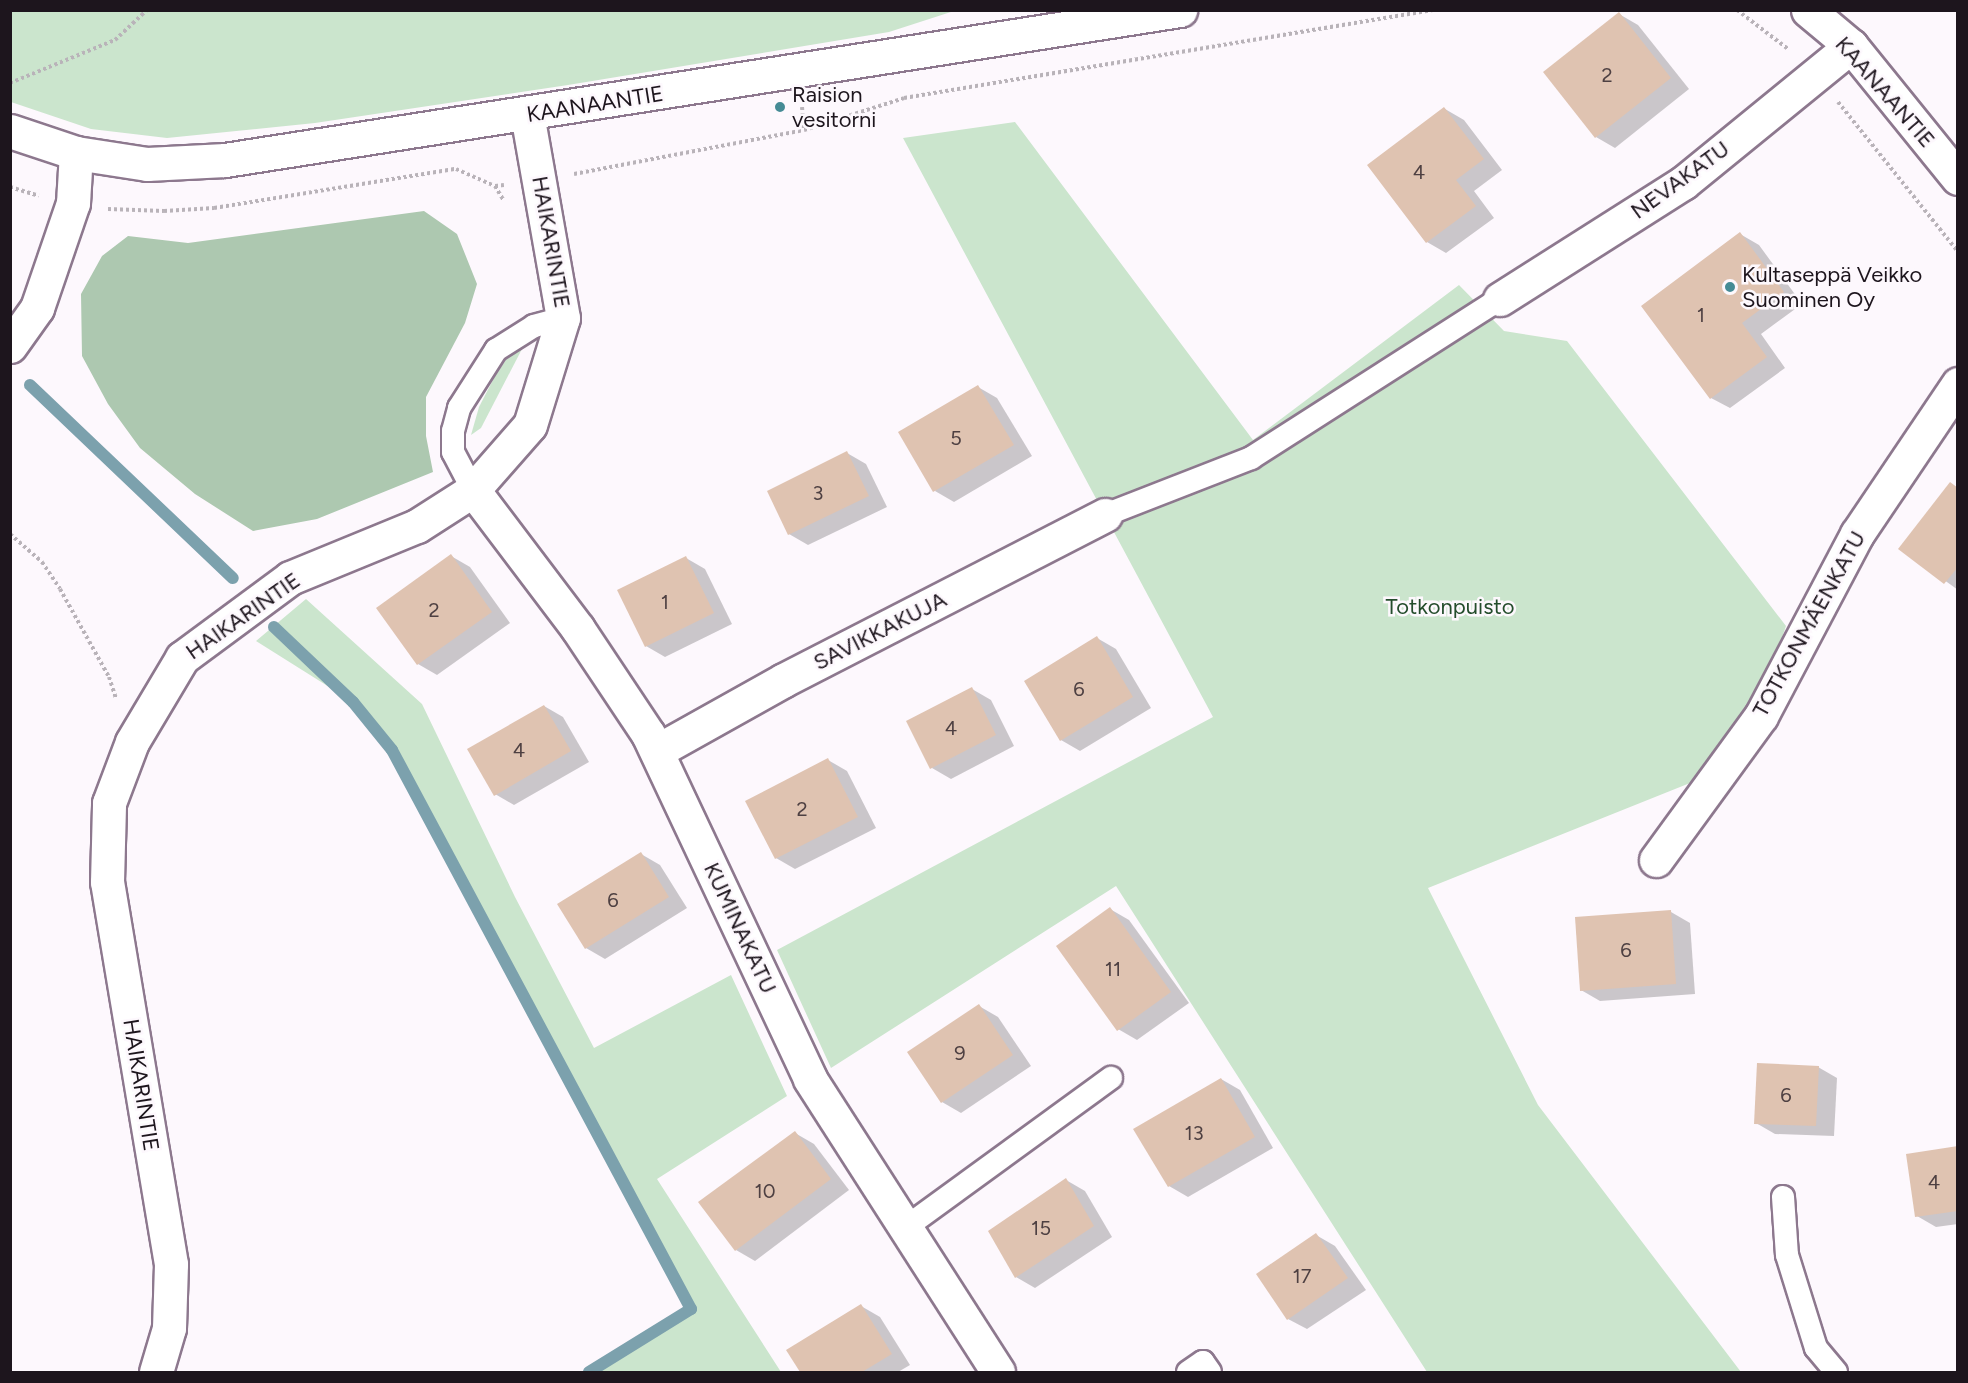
<!DOCTYPE html>
<meta charset="utf-8">
<style>
body{margin:0}
#map{position:relative;width:1968px;height:1383px;overflow:hidden;background:#fdf8fd;font-family:Figtree,sans-serif}
div>[style]{position:absolute}
.green>*{inset:0;background:#cbe5cd}
.forest>*{inset:0;background:#adc8b0}
.shadow>*{inset:0;background:#0003}
.stream>*{height:12px;margin:-6px;padding:0 6px;transform-origin:6px;border-radius:6px;background:#7ca1ad}
.building>*{inset:0;background:#dfc3b1}
.path>*{height:4px;margin-top:-2px;transform-origin:0;background:repeating-linear-gradient(90deg,#b9b3b9 0 3px,transparent 0 6px)}
.roads{filter:drop-shadow(2px 0 #8d788e) drop-shadow(-2px 0 #8d788e) drop-shadow(0 2px #8d788e) drop-shadow(0 -2px #8d788e)}
.lane>*{height:22px;margin:-11px;padding:0 11px;transform-origin:11px;border-radius:11px;background:#fff}
.street>*{height:33px;margin:-16.5px;padding:0 16.5px;transform-origin:16.5px;border-radius:16.5px;background:#fff}
.secondary>*{height:33px;margin:-16.5px;padding:0 16.5px;transform-origin:16.5px;border-radius:16.5px;background:#fff}
.dots>*{width:16px;height:16px;translate:-50% -50%;box-sizing:border-box;border:3px solid #fdf8fd;border-radius:50%}
span{translate:-50% -50%;white-space:nowrap;text-align:center;line-height:1.15;-webkit-text-stroke:5px #fdf8fd;paint-order:stroke}
.number-label{font-size:20px;color:#4e4042}
.number-label span{-webkit-text-stroke-width:0}
.street-label{font-size:22px;color:#1d151d}
.poi-label{font-size:22px;color:#1d151d}
.left{translate:0 -50%;text-align:left}
.park-label{font-size:22px;color:#244d2c}
.frame{position:absolute;inset:0;border:12px solid #1d151d;pointer-events:none}
</style>
<div id="map">
<div class="green">
<div style="clip-path:polygon(10px 11px,11px 10px,954px 11px,889px 32px,568px 85px,315px 123px,167px 138px,91px 129px,11px 102px)"></div>
<div style="clip-path:polygon(1015px 122px,1253px 440px,1459px 285px,1504px 331px,1567px 341px,1786px 626px,1759px 705px,1720px 771px,1428px 888px,1538px 1105px,1741px 1372px,1427px 1372px,1116px 886px,831px 1068px,777px 950px,1213px 717px,903px 138px)"></div>
<div style="clip-path:polygon(522px 349px,481px 428px,471px 435px,479px 407px,495px 376px,510px 354px)"></div>
<div style="clip-path:polygon(306px 599px,422px 704px,515px 897px,594px 1048px,731px 975px,787px 1096px,657px 1179px,781px 1372px,589px 1372px,691px 1309px,392px 750px,353px 702px,256px 641px)"></div>
</div>
<div class="forest">
<div style="clip-path:polygon(424px 211px,457px 234px,477px 284px,465px 323px,426px 397px,426px 436px,433px 472px,317px 519px,253px 531px,195px 494px,140px 448px,108px 404px,82px 356px,81px 294px,102px 256px,128px 236px,188px 243px)"></div>
</div>
<div class="shadow">
<div style="clip-path:polygon(1619px 14px,1638px 25px,1689px 89px,1615px 148px,1596px 137px)"></div>
<div style="clip-path:polygon(1445px 109px,1464px 120px,1502px 170px,1474px 191px,1494px 218px,1446px 253px,1427px 242px)"></div>
<div style="clip-path:polygon(1740px 234px,1759px 245px,1802px 304px,1761px 334px,1785px 368px,1730px 408px,1711px 398px)"></div>
<div style="clip-path:polygon(978px 387px,997px 398px,1032px 456px,954px 502px,935px 491px)"></div>
<div style="clip-path:polygon(847px 453px,866px 464px,887px 507px,808px 545px,789px 534px)"></div>
<div style="clip-path:polygon(1958px 488px,1958px 590px,1900px 548px)"></div>
<div style="clip-path:polygon(451px 556px,470px 567px,510px 623px,437px 675px,418px 664px)"></div>
<div style="clip-path:polygon(686px 558px,705px 569px,732px 624px,665px 657px,646px 646px)"></div>
<div style="clip-path:polygon(1097px 638px,1116px 649px,1151px 708px,1080px 751px,1061px 740px)"></div>
<div style="clip-path:polygon(972px 689px,991px 700px,1014px 746px,951px 779px,932px 768px)"></div>
<div style="clip-path:polygon(544px 706px,563px 717px,589px 762px,514px 805px,495px 794px)"></div>
<div style="clip-path:polygon(828px 760px,847px 771px,876px 828px,795px 869px,776px 858px,747px 802px)"></div>
<div style="clip-path:polygon(641px 854px,660px 865px,687px 908px,605px 959px,586px 948px)"></div>
<div style="clip-path:polygon(1110px 909px,1129px 920px,1189px 1003px,1137px 1040px,1118px 1029px)"></div>
<div style="clip-path:polygon(1671px 912px,1690px 923px,1695px 994px,1600px 1001px,1581px 990px)"></div>
<div style="clip-path:polygon(979px 1006px,998px 1017px,1031px 1066px,961px 1113px,942px 1102px)"></div>
<div style="clip-path:polygon(1818px 1067px,1837px 1078px,1834px 1136px,1775px 1134px,1756px 1123px)"></div>
<div style="clip-path:polygon(1221px 1079px,1240px 1090px,1273px 1148px,1188px 1197px,1169px 1186px)"></div>
<div style="clip-path:polygon(795px 1133px,814px 1144px,849px 1190px,755px 1261px,736px 1250px)"></div>
<div style="clip-path:polygon(1958px 1147px,1958px 1224px,1936px 1227px,1917px 1216px)"></div>
<div style="clip-path:polygon(1066px 1180px,1085px 1191px,1112px 1237px,1035px 1288px,1016px 1277px)"></div>
<div style="clip-path:polygon(1316px 1235px,1335px 1246px,1366px 1290px,1307px 1329px,1288px 1319px)"></div>
<div style="clip-path:polygon(861px 1306px,880px 1317px,910px 1365px,898px 1372px,802px 1372px,789px 1351px)"></div>
</div>
<div class="stream">
<div style="left:30px;top:385px;width:280px;rotate:43.6deg"></div>
<div style="left:274px;top:627px;width:109px;rotate:43.5deg"></div>
<div style="left:353px;top:702px;width:62px;rotate:50.9deg"></div>
<div style="left:392px;top:750px;width:634px;rotate:61.86deg"></div>
<div style="left:691px;top:1309px;width:120px;rotate:148.3deg"></div>
</div>
<div class="building">
<div style="clip-path:polygon(1619px 12px,1671px 78px,1595px 138px,1543px 72px)"></div>
<div style="clip-path:polygon(1444px 107px,1484px 159px,1456px 180px,1476px 206px,1426px 243px,1367px 165px)"></div>
<div style="clip-path:polygon(1740px 232px,1784px 292px,1742px 323px,1767px 357px,1710px 399px,1641px 306px)"></div>
<div style="clip-path:polygon(978px 385px,1014px 445px,933px 492px,898px 432px)"></div>
<div style="clip-path:polygon(847px 451px,869px 496px,788px 535px,767px 491px)"></div>
<div style="clip-path:polygon(1950px 482px,1958px 488px,1958px 567px,1944px 584px,1898px 549px)"></div>
<div style="clip-path:polygon(451px 554px,492px 612px,417px 665px,376px 608px)"></div>
<div style="clip-path:polygon(686px 556px,714px 613px,645px 647px,617px 590px)"></div>
<div style="clip-path:polygon(1097px 636px,1133px 697px,1060px 741px,1024px 681px)"></div>
<div style="clip-path:polygon(972px 687px,996px 735px,930px 769px,906px 721px)"></div>
<div style="clip-path:polygon(544px 705px,571px 751px,494px 796px,467px 749px)"></div>
<div style="clip-path:polygon(828px 758px,858px 817px,775px 859px,745px 801px)"></div>
<div style="clip-path:polygon(641px 852px,669px 897px,585px 949px,557px 904px)"></div>
<div style="clip-path:polygon(1110px 907px,1171px 992px,1117px 1031px,1056px 946px)"></div>
<div style="clip-path:polygon(1671px 910px,1676px 984px,1580px 991px,1575px 917px)"></div>
<div style="clip-path:polygon(979px 1004px,1013px 1055px,941px 1103px,907px 1052px)"></div>
<div style="clip-path:polygon(1757px 1063px,1819px 1066px,1816px 1126px,1754px 1124px)"></div>
<div style="clip-path:polygon(1221px 1078px,1255px 1137px,1168px 1187px,1133px 1129px)"></div>
<div style="clip-path:polygon(795px 1131px,831px 1179px,735px 1251px,698px 1202px)"></div>
<div style="clip-path:polygon(1958px 1146px,1958px 1211px,1915px 1217px,1906px 1154px)"></div>
<div style="clip-path:polygon(1066px 1178px,1094px 1226px,1015px 1278px,988px 1231px)"></div>
<div style="clip-path:polygon(1316px 1233px,1348px 1278px,1287px 1320px,1256px 1274px)"></div>
<div style="clip-path:polygon(861px 1304px,892px 1354px,862px 1372px,800px 1372px,786px 1350px)"></div>
</div>
<div class="path">
<div style="left:1737px;top:10px;width:64px;rotate:37.4deg"></div>
<div style="left:10px;top:83px;width:113px;rotate:-22.3deg"></div>
<div style="left:115px;top:40px;width:44px;rotate:-43.2deg"></div>
<div style="left:1838px;top:102px;width:192px;rotate:51.3deg"></div>
<div style="left:802px;top:107px;width:23px;rotate:85deg"></div>
<div style="left:574px;top:174px;width:234px;rotate:-10.8deg"></div>
<div style="left:804px;top:130px;width:105px;rotate:-17.7deg"></div>
<div style="left:904px;top:98px;width:536px;rotate:-9.44deg"></div>
<div style="left:495px;top:186px;width:17px;rotate:59deg"></div>
<div style="left:10px;top:187px;width:30px;rotate:17deg"></div>
<div style="left:108px;top:209px;width:56px;rotate:2deg"></div>
<div style="left:164px;top:211px;width:50px;rotate:-3.4deg"></div>
<div style="left:214px;top:208px;width:245px;rotate:-9.2deg"></div>
<div style="left:456px;top:169px;width:43px;rotate:23.6deg"></div>
<div style="left:495px;top:186px;width:9px;rotate:-6deg"></div>
<div style="left:10px;top:534px;width:43px;rotate:41.2deg"></div>
<div style="left:42px;top:562px;width:32px;rotate:56deg"></div>
<div style="left:60px;top:589px;width:101px;rotate:60.9deg"></div>
<div style="left:109px;top:677px;width:22px;rotate:72deg"></div>
</div>
<div class="roads">
<div class="lane">
<div style="left:473px;top:490px;width:43px;rotate:-117.8deg"></div>
<div style="left:453px;top:452px;width:21px;rotate:-90deg"></div>
<div style="left:453px;top:431px;width:24px;rotate:-75deg"></div>
<div style="left:459px;top:408px;width:69px;rotate:-57.5deg"></div>
<div style="left:496px;top:350px;width:45px;rotate:-32.3deg"></div>
<div style="left:534px;top:326px;width:30px;rotate:-15deg"></div>
<div style="left:1105px;top:515px;width:157px;rotate:-21.3deg"></div>
<div style="left:1251px;top:458px;width:295px;rotate:-32.6deg"></div>
<div style="left:1783px;top:1197px;width:58px;rotate:86.1deg"></div>
<div style="left:1787px;top:1255px;width:97px;rotate:72.7deg"></div>
<div style="left:1816px;top:1348px;width:31px;rotate:50deg"></div>
<div style="left:905px;top:1228px;width:255px;rotate:-36.1deg"></div>
<div style="left:1188px;top:1372px;width:18px;rotate:-34deg"></div>
<div style="left:1203px;top:1362px;width:12px;rotate:55deg"></div>
</div>
<div class="street">
<div style="left:1500px;top:299px;width:217px;rotate:-32.4deg"></div>
<div style="left:1683px;top:183px;width:217px;rotate:-39.2deg"></div>
<div style="left:10px;top:346px;width:47px;rotate:-54.6deg"></div>
<div style="left:37px;top:308px;width:111px;rotate:-71.1deg"></div>
<div style="left:73px;top:203px;width:50px;rotate:-86.6deg"></div>
<div style="left:473px;top:490px;width:174px;rotate:52.9deg"></div>
<div style="left:578px;top:629px;width:126px;rotate:56.3deg"></div>
<div style="left:648px;top:734px;width:381px;rotate:64.8deg"></div>
<div style="left:810px;top:1079px;width:348px;rotate:57.3deg"></div>
<div style="left:657px;top:751px;width:145px;rotate:-29.2deg"></div>
<div style="left:784px;top:680px;width:361px;rotate:-27.2deg"></div>
<div style="left:1656px;top:860px;width:178px;rotate:-53.9deg"></div>
<div style="left:1761px;top:716px;width:206px;rotate:-62.2deg"></div>
<div style="left:1857px;top:534px;width:181px;rotate:-56deg"></div>
<div style="left:156px;top:1372px;width:46px;rotate:-73.5deg"></div>
<div style="left:169px;top:1328px;width:64px;rotate:-88.2deg"></div>
<div style="left:171px;top:1264px;width:387px;rotate:-99.5deg"></div>
<div style="left:107px;top:882px;width:79px;rotate:-88.5deg"></div>
<div style="left:109px;top:803px;width:65px;rotate:-69.3deg"></div>
<div style="left:132px;top:742px;width:98px;rotate:-59.2deg"></div>
<div style="left:182px;top:658px;width:134px;rotate:-36.5deg"></div>
<div style="left:290px;top:578px;width:137px;rotate:-22.3deg"></div>
<div style="left:417px;top:526px;width:67px;rotate:-32.7deg"></div>
<div style="left:473px;top:490px;width:86px;rotate:-48.8deg"></div>
<div style="left:530px;top:425px;width:112px;rotate:-72.9deg"></div>
<div style="left:563px;top:318px;width:207px;rotate:-100deg"></div>
</div>
<div class="secondary">
<div style="left:1808px;top:10px;width:56px;rotate:39.9deg"></div>
<div style="left:1851px;top:46px;width:170px;rotate:51deg"></div>
<div style="left:10px;top:131px;width:70px;rotate:18.4deg"></div>
<div style="left:76px;top:153px;width:72px;rotate:8.8deg"></div>
<div style="left:147px;top:164px;width:78px;rotate:-2.9deg"></div>
<div style="left:225px;top:160px;width:967px;rotate:-8.93deg"></div>
</div>
</div>
<div class="dots">
<div style="left:780px;top:107px;background:#458b95"></div>
<div style="left:1730px;top:287px;background:#458b95"></div>
</div>
<div class="number-label">
<span style="left:1607px;top:75px">2</span>
<span style="left:1419px;top:172px">4</span>
<span style="left:1701px;top:315px">1</span>
<span style="left:956px;top:438px">5</span>
<span style="left:818px;top:493px">3</span>
<span style="left:665px;top:602px">1</span>
<span style="left:434px;top:610px">2</span>
<span style="left:1079px;top:689px">6</span>
<span style="left:951px;top:728px">4</span>
<span style="left:519px;top:750px">4</span>
<span style="left:802px;top:809px">2</span>
<span style="left:613px;top:900px">6</span>
<span style="left:1626px;top:950px">6</span>
<span style="left:1113px;top:969px">11</span>
<span style="left:960px;top:1053px">9</span>
<span style="left:1786px;top:1095px">6</span>
<span style="left:1194px;top:1133px">13</span>
<span style="left:1934px;top:1182px">4</span>
<span style="left:765px;top:1191px">10</span>
<span style="left:1041px;top:1228px">15</span>
<span style="left:1302px;top:1276px">17</span>
</div>
<div class="street-label">
<span style="left:1885px;top:92px;rotate:49deg">KAANAANTIE</span>
<span style="left:595px;top:104px;rotate:-9deg">KAANAANTIE</span>
<span style="left:1680px;top:180px;rotate:-36deg">NEVAKATU</span>
<span style="left:551px;top:242px;rotate:80deg">HAIKARINTIE</span>
<span style="left:243px;top:616px;rotate:-35deg">HAIKARINTIE</span>
<span style="left:1809px;top:624px;rotate:-61deg">TOTKONMÄENKATU</span>
<span style="left:880px;top:631px;rotate:-27deg">SAVIKKAKUJA</span>
<span style="left:740px;top:928px;rotate:65deg">KUMINAKATU</span>
<span style="left:141px;top:1085px;rotate:81deg">HAIKARINTIE</span>
</div>
<div class="poi-label">
<span class="left" style="left:792px;top:107px">Raision<br>vesitorni</span>
<span class="left" style="left:1742px;top:287px">Kultaseppä Veikko<br>Suominen Oy</span>
</div>
<div class="park-label">
<span style="left:1450px;top:607px">Totkonpuisto</span>
</div>
<div class="frame"></div>
</div>
